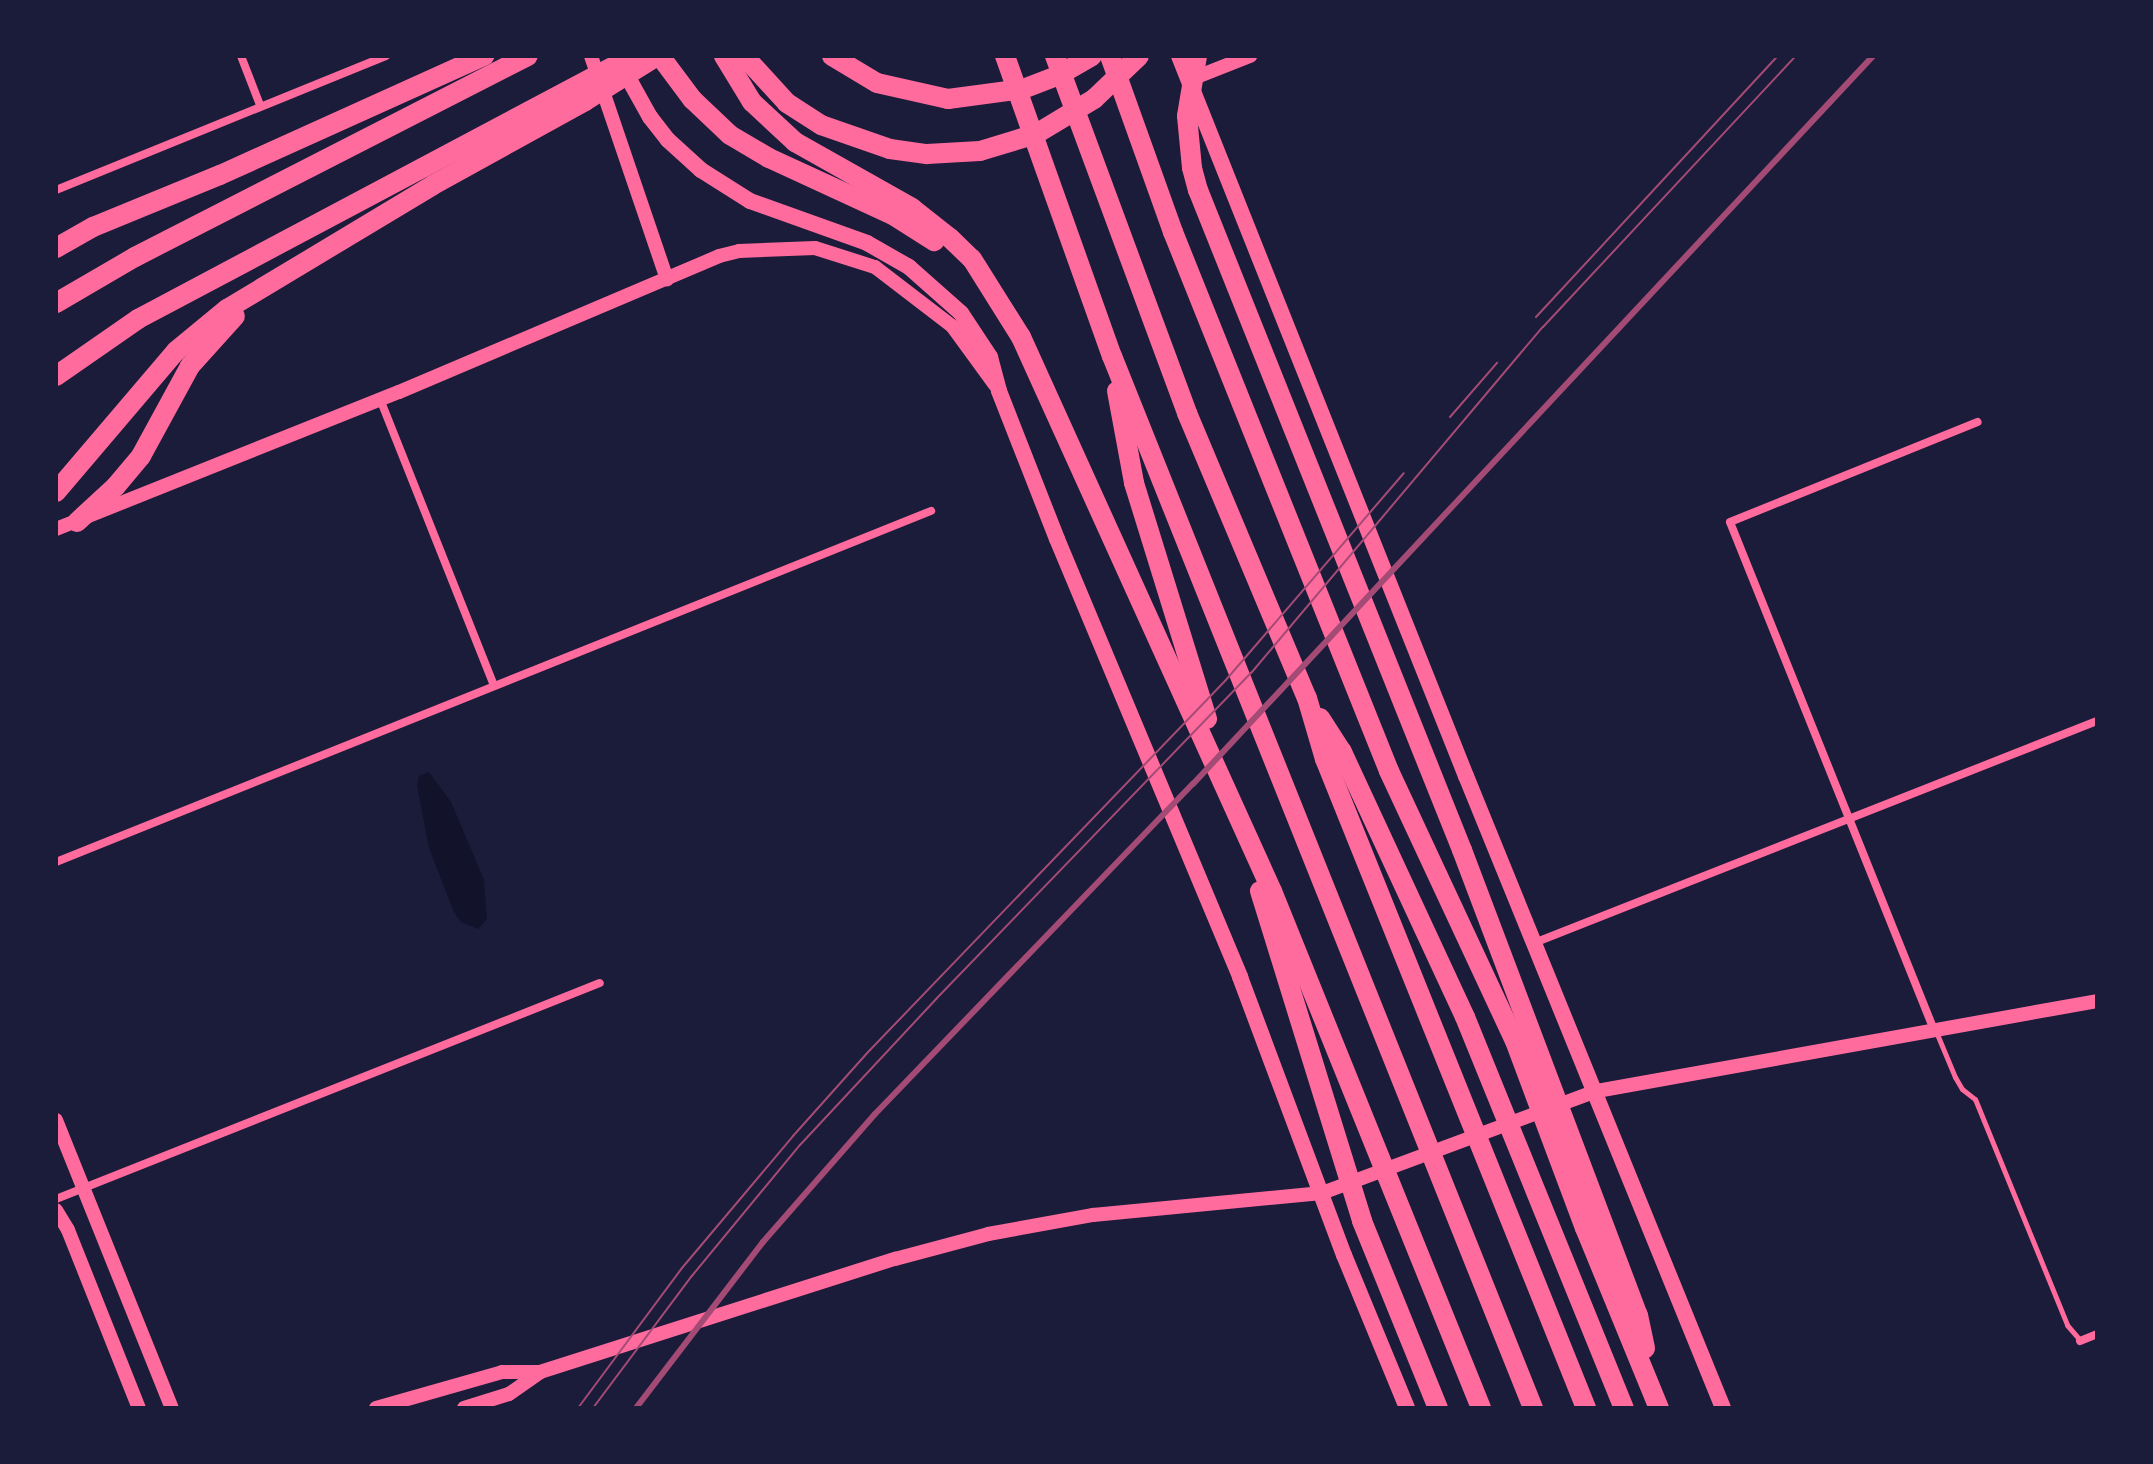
<!DOCTYPE html>
<style>
body{margin:0}
#map{position:relative;width:2153px;height:1464px;overflow:hidden;background:#1b1b3a;font-family:"IBM Plex Serif",serif}
div>[style]{position:absolute}
.water>*{inset:0;background:#12122b}
.service>*{height:5px;margin:-2.5px;padding:0 2.5px;transform-origin:2.5px;border-radius:2.5px;background:#ff6b9d}
.minor>*{height:8px;margin:-4px;padding:0 4px;transform-origin:4px;border-radius:4px;background:#ff6b9d}
.tertiary>*{height:14px;margin:-7px;padding:0 7px;transform-origin:7px;border-radius:7px;background:#ff6b9d}
.secondary>*{height:16px;margin:-8px;padding:0 8px;transform-origin:8px;border-radius:8px;background:#ff6b9d}
.motorway>*{height:20px;margin:-10px;padding:0 10px;transform-origin:10px;border-radius:10px;background:#ff6b9d}
.tram>*{height:2px;margin:-1px;padding:0 1px;transform-origin:1px;border-radius:1px;background:#a44b75}
.rail>*{height:6px;margin:-3px;padding:0 3px;transform-origin:3px;border-radius:3px;background:#a44b75}
span{translate:-50% -50%;white-space:nowrap;text-align:center;line-height:1.15;-webkit-text-stroke:8px #1b1b3a;paint-order:stroke}
.frame{position:absolute;inset:0;border:58px solid #1b1b3a;pointer-events:none}
</style>
<div id="map">
<div class="water">
<div style="clip-path:polygon(429px 772px,451px 802px,484px 880px,487px 919px,478px 929px,461px 922px,454px 912px,429px 848px,417px 785px,419px 776px)"></div>
</div>
<div class="service">
<div style="left:1937px;top:1034px;width:47px;rotate:67.3deg"></div>
<div style="left:1955px;top:1077px;width:14px;rotate:60deg"></div>
<div style="left:1962px;top:1089px;width:16px;rotate:38deg"></div>
<div style="left:1975px;top:1099px;width:244px;rotate:67.8deg"></div>
<div style="left:2067px;top:1325px;width:20px;rotate:49deg"></div>
</div>
<div class="minor">
<div style="left:241px;top:56px;width:53px;rotate:68.8deg"></div>
<div style="left:56px;top:190px;width:356px;rotate:-22.1deg"></div>
<div style="left:380px;top:399px;width:308px;rotate:68.3deg"></div>
<div style="left:56px;top:862px;width:943px;rotate:-21.86deg"></div>
<div style="left:1534px;top:943px;width:605px;rotate:-21.52deg"></div>
<div style="left:1934px;top:1030px;width:547px;rotate:-111.88deg"></div>
<div style="left:1730px;top:522px;width:267px;rotate:-22deg"></div>
<div style="left:56px;top:1199px;width:585px;rotate:-21.66deg"></div>
<div style="left:2080px;top:1341px;width:18px;rotate:-22deg"></div>
</div>
<div class="tertiary">
<div style="left:591px;top:56px;width:236px;rotate:71.2deg"></div>
<div style="left:1189px;top:80px;width:66px;rotate:-21.5deg"></div>
<div style="left:56px;top:529px;width:369px;rotate:-21.8deg"></div>
<div style="left:399px;top:392px;width:348px;rotate:-23deg"></div>
<div style="left:719px;top:256px;width:21px;rotate:-14deg"></div>
<div style="left:739px;top:251px;width:76px;rotate:-2.3deg"></div>
<div style="left:815px;top:248px;width:63px;rotate:17.6deg"></div>
<div style="left:875px;top:267px;width:97px;rotate:37.5deg"></div>
<div style="left:952px;top:326px;width:73px;rotate:53.9deg"></div>
<div style="left:56px;top:1120px;width:310px;rotate:68.1deg"></div>
<div style="left:56px;top:1210px;width:23px;rotate:59deg"></div>
<div style="left:68px;top:1230px;width:192px;rotate:68.3deg"></div>
<div style="left:376px;top:1408px;width:131px;rotate:-15.9deg"></div>
<div style="left:502px;top:1372px;width:38px"></div>
<div style="left:540px;top:1372px;width:373px;rotate:-17.7deg"></div>
<div style="left:895px;top:1259px;width:96px;rotate:-15deg"></div>
<div style="left:988px;top:1234px;width:107px;rotate:-10.3deg"></div>
<div style="left:1093px;top:1215px;width:230px;rotate:-5.5deg"></div>
<div style="left:1322px;top:1193px;width:293px;rotate:-20.4deg"></div>
<div style="left:1597px;top:1091px;width:508px;rotate:-10.2deg"></div>
<div style="left:464px;top:1408px;width:47px;rotate:-17.3deg"></div>
<div style="left:509px;top:1394px;width:38px;rotate:-35deg"></div>
</div>
<div class="secondary">
<div style="left:1179px;top:56px;width:775px;rotate:68.27deg"></div>
<div style="left:1466px;top:776px;width:682px;rotate:67.87deg"></div>
<div style="left:621px;top:65px;width:60px;rotate:60.9deg"></div>
<div style="left:650px;top:117px;width:29px;rotate:52deg"></div>
<div style="left:668px;top:140px;width:45px;rotate:42.3deg"></div>
<div style="left:701px;top:170px;width:58px;rotate:32.3deg"></div>
<div style="left:750px;top:201px;width:124px;rotate:19.7deg"></div>
<div style="left:867px;top:243px;width:48px;rotate:29.7deg"></div>
<div style="left:909px;top:267px;width:69px;rotate:41.5deg"></div>
<div style="left:961px;top:313px;width:53px;rotate:56.6deg"></div>
<div style="left:990px;top:357px;width:35px;rotate:75deg"></div>
<div style="left:999px;top:391px;width:159px;rotate:68.6deg"></div>
<div style="left:1057px;top:539px;width:475px;rotate:67.3deg"></div>
<div style="left:1240px;top:977px;width:297px;rotate:69.5deg"></div>
<div style="left:1344px;top:1255px;width:165px;rotate:67.6deg"></div>
</div>
<div class="motorway">
<div style="left:660px;top:56px;width:54px;rotate:53.3deg"></div>
<div style="left:692px;top:99px;width:52px;rotate:43.5deg"></div>
<div style="left:730px;top:135px;width:45px;rotate:30.5deg"></div>
<div style="left:769px;top:158px;width:136px;rotate:24.7deg"></div>
<div style="left:893px;top:215px;width:49px;rotate:32.4deg"></div>
<div style="left:724px;top:56px;width:54px;rotate:58.7deg"></div>
<div style="left:752px;top:102px;width:59px;rotate:42.9deg"></div>
<div style="left:795px;top:142px;width:134px;rotate:29.4deg"></div>
<div style="left:912px;top:208px;width:48px;rotate:38.3deg"></div>
<div style="left:950px;top:238px;width:30px;rotate:44deg"></div>
<div style="left:972px;top:259px;width:92px;rotate:57.9deg"></div>
<div style="left:1021px;top:337px;width:608px;rotate:65.63deg"></div>
<div style="left:1272px;top:891px;width:558px;rotate:67.99deg"></div>
<div style="left:744px;top:56px;width:64px;rotate:47.5deg"></div>
<div style="left:787px;top:103px;width:40px;rotate:32.9deg"></div>
<div style="left:821px;top:125px;width:73px;rotate:19.2deg"></div>
<div style="left:890px;top:149px;width:37px;rotate:8deg"></div>
<div style="left:927px;top:154px;width:53px;rotate:-3.2deg"></div>
<div style="left:980px;top:151px;width:59px;rotate:-16.9deg"></div>
<div style="left:1036px;top:134px;width:68px;rotate:-31.1deg"></div>
<div style="left:1094px;top:99px;width:62px;rotate:-43.7deg"></div>
<div style="left:832px;top:56px;width:52px;rotate:31deg"></div>
<div style="left:877px;top:83px;width:73px;rotate:12.7deg"></div>
<div style="left:948px;top:99px;width:76px;rotate:-7.6deg"></div>
<div style="left:1023px;top:89px;width:39px;rotate:-21deg"></div>
<div style="left:1059px;top:75px;width:38px;rotate:-30deg"></div>
<div style="left:1005px;top:56px;width:319px;rotate:70.4deg"></div>
<div style="left:1112px;top:356px;width:1133px;rotate:68.19deg"></div>
<div style="left:1055px;top:56px;width:381px;rotate:69.7deg"></div>
<div style="left:1187px;top:413px;width:309px;rotate:67.2deg"></div>
<div style="left:1307px;top:698px;width:64px;rotate:73.6deg"></div>
<div style="left:1325px;top:759px;width:700px;rotate:68.09deg"></div>
<div style="left:1110px;top:56px;width:187px;rotate:70.3deg"></div>
<div style="left:1173px;top:232px;width:581px;rotate:68.16deg"></div>
<div style="left:1389px;top:771px;width:298px;rotate:65deg"></div>
<div style="left:1515px;top:1041px;width:200px;rotate:69.5deg"></div>
<div style="left:1585px;top:1228px;width:195px;rotate:67.7deg"></div>
<div style="left:1197px;top:56px;width:61px;rotate:99.5deg"></div>
<div style="left:1187px;top:116px;width:52px;rotate:84.5deg"></div>
<div style="left:1192px;top:168px;width:23px;rotate:75deg"></div>
<div style="left:1198px;top:190px;width:711px;rotate:68.2deg"></div>
<div style="left:1462px;top:850px;width:497px;rotate:69.3deg"></div>
<div style="left:1638px;top:1315px;width:34px;rotate:78deg"></div>
<div style="left:56px;top:248px;width:43px;rotate:-29.6deg"></div>
<div style="left:93px;top:227px;width:137px;rotate:-22.3deg"></div>
<div style="left:220px;top:175px;width:290px;rotate:-24.3deg"></div>
<div style="left:56px;top:303px;width:91px;rotate:-30.2deg"></div>
<div style="left:135px;top:257px;width:441px;rotate:-27.1deg"></div>
<div style="left:56px;top:376px;width:100px;rotate:-34.8deg"></div>
<div style="left:138px;top:319px;width:561px;rotate:-27.98deg"></div>
<div style="left:1117px;top:391px;width:94px;rotate:79.5deg"></div>
<div style="left:1134px;top:483px;width:247px;rotate:72.8deg"></div>
<div style="left:56px;top:492px;width:185px;rotate:-49.6deg"></div>
<div style="left:176px;top:351px;width:66px;rotate:-39.5deg"></div>
<div style="left:227px;top:309px;width:240px;rotate:-31deg"></div>
<div style="left:433px;top:185px;width:174px;rotate:-28.9deg"></div>
<div style="left:585px;top:101px;width:85px;rotate:-32deg"></div>
<div style="left:77px;top:522px;width:53px;rotate:-42.7deg"></div>
<div style="left:116px;top:486px;width:39px;rotate:-50deg"></div>
<div style="left:141px;top:456px;width:102px;rotate:-61.4deg"></div>
<div style="left:190px;top:366px;width:67px;rotate:-48deg"></div>
<div style="left:1320px;top:718px;width:40px;rotate:57.1deg"></div>
<div style="left:1342px;top:752px;width:292px;rotate:65.1deg"></div>
<div style="left:1465px;top:1017px;width:422px;rotate:67.9deg"></div>
<div style="left:1260px;top:891px;width:345px;rotate:72.8deg"></div>
<div style="left:1362px;top:1221px;width:202px;rotate:67.9deg"></div>
</div>
<div class="tram">
<div style="left:1536px;top:317px;width:356px;rotate:-47.2deg"></div>
<div style="left:1450px;top:417px;width:72px;rotate:-49deg"></div>
<div style="left:578px;top:1408px;width:174px;rotate:-53.4deg"></div>
<div style="left:682px;top:1268px;width:172px;rotate:-49.9deg"></div>
<div style="left:793px;top:1136px;width:115px;rotate:-48.2deg"></div>
<div style="left:870px;top:1050px;width:512px;rotate:-46.11deg"></div>
<div style="left:1225px;top:681px;width:274px;rotate:-49.3deg"></div>
<div style="left:593px;top:1408px;width:164px;rotate:-53.2deg"></div>
<div style="left:691px;top:1277px;width:171px;rotate:-50.5deg"></div>
<div style="left:800px;top:1145px;width:200px;rotate:-47deg"></div>
<div style="left:936px;top:999px;width:455px;rotate:-46deg"></div>
<div style="left:1252px;top:672px;width:451px;rotate:-49.9deg"></div>
<div style="left:1543px;top:327px;width:371px;rotate:-47deg"></div>
</div>
<div class="rail">
<div style="left:636px;top:1408px;width:209px;rotate:-52.6deg"></div>
<div style="left:763px;top:1242px;width:170px;rotate:-48.8deg"></div>
<div style="left:875px;top:1114px;width:458px;rotate:-46.1deg"></div>
<div style="left:1193px;top:784px;width:996px;rotate:-46.95deg"></div>
</div>
<div class="frame"></div>
</div>
